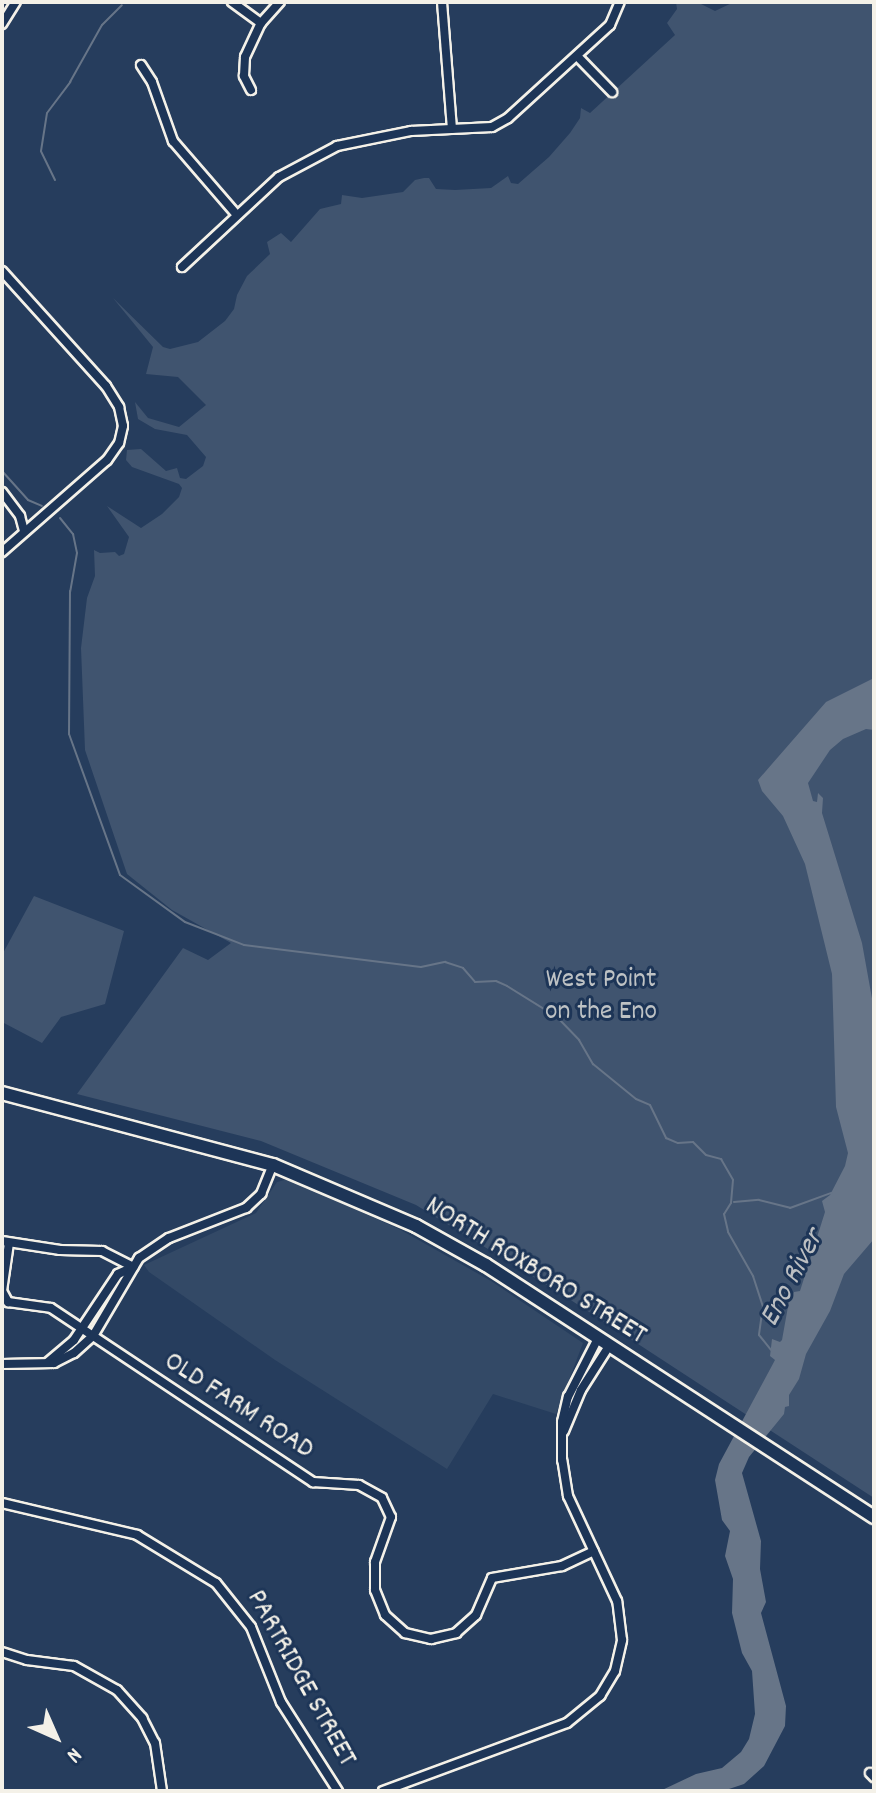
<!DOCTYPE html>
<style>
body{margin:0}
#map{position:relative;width:876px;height:1793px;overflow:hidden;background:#263d5d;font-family:Dekko,sans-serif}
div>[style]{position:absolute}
.built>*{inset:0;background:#334966}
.green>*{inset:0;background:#40546f}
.water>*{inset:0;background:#677588}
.stream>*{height:2px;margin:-1px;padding:0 1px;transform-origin:1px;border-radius:1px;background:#677588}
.roads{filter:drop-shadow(2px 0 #f4f1e8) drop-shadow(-2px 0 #f4f1e8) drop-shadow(0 2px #f4f1e8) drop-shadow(0 -2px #f4f1e8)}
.minor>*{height:8px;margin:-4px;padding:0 4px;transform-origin:4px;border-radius:4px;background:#1d3557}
.highway>*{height:12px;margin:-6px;padding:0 6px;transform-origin:6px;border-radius:6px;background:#1d3557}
span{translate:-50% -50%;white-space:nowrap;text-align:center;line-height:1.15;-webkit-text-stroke:6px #1d3557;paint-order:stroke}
.park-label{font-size:28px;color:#bec2c4}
.street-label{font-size:28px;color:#f4f1e8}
.water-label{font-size:30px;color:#bcbfc2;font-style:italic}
.frame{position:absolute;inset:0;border:4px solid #f4f1e8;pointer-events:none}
.north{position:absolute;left:16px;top:1697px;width:80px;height:80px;-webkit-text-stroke:6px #1d3557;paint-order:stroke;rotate:135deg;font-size:22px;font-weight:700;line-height:32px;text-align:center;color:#f4f1e8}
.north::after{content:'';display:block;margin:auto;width:28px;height:36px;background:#f4f1e8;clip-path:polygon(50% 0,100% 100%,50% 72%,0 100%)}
</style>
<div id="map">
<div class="built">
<div style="clip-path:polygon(288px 1179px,399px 1229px,491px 1281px,583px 1343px,556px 1414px,493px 1394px,447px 1469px,275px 1360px,149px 1272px,144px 1265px,256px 1213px,277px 1182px)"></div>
</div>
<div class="green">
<div style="clip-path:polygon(676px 2px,697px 2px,715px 11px,734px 2px,874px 2px,874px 1498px,563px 1295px,416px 1205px,261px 1141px,77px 1094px,183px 948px,208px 960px,231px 943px,172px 910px,127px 874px,85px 750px,81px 648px,87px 598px,95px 576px,94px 550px,100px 553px,115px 552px,119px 556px,124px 554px,129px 537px,107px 506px,141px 528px,162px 514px,179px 497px,182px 488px,179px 484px,132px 467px,126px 460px,127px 450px,141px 449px,166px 471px,177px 468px,180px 478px,186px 479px,203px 466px,206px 457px,187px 435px,155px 429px,138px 419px,135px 402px,148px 418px,179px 427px,206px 405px,178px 377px,146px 374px,153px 347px,113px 298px,163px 347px,170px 349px,198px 342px,225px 321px,234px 309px,237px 295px,247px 276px,270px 254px,267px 242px,281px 233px,291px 242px,320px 209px,341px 204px,342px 195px,362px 198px,403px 192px,415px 180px,424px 178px,429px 178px,436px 189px,455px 190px,491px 188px,508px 176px,511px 183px,518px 184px,549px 157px,570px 133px,580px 118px,581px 108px,590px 113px,675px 35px,667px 23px,677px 9px)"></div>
<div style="clip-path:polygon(34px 896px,124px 931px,105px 1004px,61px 1017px,42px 1043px,2px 1022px,2px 955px)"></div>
</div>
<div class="water">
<div style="clip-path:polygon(874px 678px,874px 730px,866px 729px,843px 739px,830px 750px,808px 783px,813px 801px,817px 802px,818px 793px,823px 798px,822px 813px,862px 943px,873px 1004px,874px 1239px,844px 1274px,830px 1311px,806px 1354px,799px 1379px,789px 1395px,789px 1406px,785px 1407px,784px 1414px,749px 1457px,742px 1473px,761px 1541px,760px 1569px,766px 1602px,761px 1613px,786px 1706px,785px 1726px,764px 1766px,744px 1784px,723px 1791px,660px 1791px,696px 1774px,722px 1768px,741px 1752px,749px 1739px,755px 1714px,752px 1671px,742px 1653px,732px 1613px,733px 1579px,725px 1556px,730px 1531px,722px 1520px,715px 1480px,719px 1464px,775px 1360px,770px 1356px,772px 1339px,780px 1342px,782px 1340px,789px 1301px,794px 1292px,800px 1291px,825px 1212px,822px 1201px,830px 1195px,845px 1166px,848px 1153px,836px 1107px,832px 974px,805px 864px,783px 816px,762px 791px,758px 780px,826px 702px)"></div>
</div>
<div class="stream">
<div style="left:55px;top:180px;width:32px;rotate:-116deg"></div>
<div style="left:41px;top:151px;width:38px;rotate:-81deg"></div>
<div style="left:47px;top:113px;width:39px;rotate:-53deg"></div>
<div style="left:70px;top:82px;width:65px;rotate:-60.7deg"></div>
<div style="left:102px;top:25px;width:28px;rotate:-45deg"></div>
<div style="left:2px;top:471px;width:39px;rotate:48deg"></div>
<div style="left:28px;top:500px;width:15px;rotate:23deg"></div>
<div style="left:60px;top:518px;width:21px;rotate:51deg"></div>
<div style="left:73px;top:534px;width:19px;rotate:78deg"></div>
<div style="left:77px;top:553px;width:39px;rotate:100deg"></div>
<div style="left:70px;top:591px;width:143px;rotate:90.4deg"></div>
<div style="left:69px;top:734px;width:150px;rotate:70.1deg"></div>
<div style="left:120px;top:875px;width:80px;rotate:35.9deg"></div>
<div style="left:185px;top:922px;width:63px;rotate:21.3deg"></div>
<div style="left:244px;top:945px;width:178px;rotate:7.1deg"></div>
<div style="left:421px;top:967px;width:25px;rotate:-12deg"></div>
<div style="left:445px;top:962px;width:19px;rotate:18deg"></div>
<div style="left:463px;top:968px;width:18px;rotate:49deg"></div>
<div style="left:475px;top:982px;width:21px;rotate:-3deg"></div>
<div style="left:496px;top:981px;width:12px;rotate:24deg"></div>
<div style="left:507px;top:986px;width:59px;rotate:31.8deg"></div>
<div style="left:557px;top:1017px;width:32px;rotate:46deg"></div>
<div style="left:579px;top:1040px;width:28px;rotate:60deg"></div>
<div style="left:593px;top:1064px;width:55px;rotate:39.1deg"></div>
<div style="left:636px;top:1099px;width:15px;rotate:23deg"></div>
<div style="left:650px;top:1105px;width:37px;rotate:64deg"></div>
<div style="left:666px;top:1138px;width:13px;rotate:23deg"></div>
<div style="left:678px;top:1143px;width:15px;rotate:-4deg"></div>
<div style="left:693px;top:1142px;width:18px;rotate:45deg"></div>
<div style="left:706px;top:1155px;width:16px;rotate:15deg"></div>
<div style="left:721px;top:1159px;width:24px;rotate:60deg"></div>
<div style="left:733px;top:1180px;width:23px;rotate:95deg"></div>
<div style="left:731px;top:1203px;width:13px;rotate:122deg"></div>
<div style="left:724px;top:1214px;width:18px;rotate:77deg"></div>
<div style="left:728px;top:1232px;width:51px;rotate:60.4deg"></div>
<div style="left:753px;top:1276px;width:32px;rotate:72deg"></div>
<div style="left:763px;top:1306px;width:29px;rotate:98deg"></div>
<div style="left:759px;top:1335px;width:19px;rotate:51deg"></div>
<div style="left:734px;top:1202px;width:25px;rotate:-5deg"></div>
<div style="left:759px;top:1200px;width:32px;rotate:14deg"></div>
<div style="left:790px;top:1208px;width:44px;rotate:-20.1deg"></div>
</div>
<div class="roads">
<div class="minor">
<div style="left:232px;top:2px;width:36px;rotate:36deg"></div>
<div style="left:442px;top:2px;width:127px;rotate:85.5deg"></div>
<div style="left:2px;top:24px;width:26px;rotate:-58deg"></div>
<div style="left:578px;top:57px;width:49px;rotate:45.8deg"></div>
<div style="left:141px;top:65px;width:20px;rotate:57deg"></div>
<div style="left:152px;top:82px;width:63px;rotate:70.4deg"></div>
<div style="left:173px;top:141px;width:96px;rotate:49.2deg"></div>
<div style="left:251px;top:90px;width:16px;rotate:-117deg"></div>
<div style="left:244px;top:76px;width:19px;rotate:-87deg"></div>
<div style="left:245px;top:57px;width:38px;rotate:-65deg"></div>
<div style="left:261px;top:23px;width:28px;rotate:-48deg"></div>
<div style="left:182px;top:267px;width:132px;rotate:-42.9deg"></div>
<div style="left:279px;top:177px;width:66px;rotate:-28.1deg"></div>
<div style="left:337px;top:146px;width:76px;rotate:-11.5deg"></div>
<div style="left:411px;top:131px;width:81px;rotate:-2.8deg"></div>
<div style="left:492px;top:127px;width:18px;rotate:-29deg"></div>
<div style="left:508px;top:118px;width:138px;rotate:-42.4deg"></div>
<div style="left:610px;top:25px;width:25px;rotate:-67deg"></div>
<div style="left:2px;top:271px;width:155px;rotate:47.9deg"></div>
<div style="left:106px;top:386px;width:25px;rotate:58deg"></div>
<div style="left:119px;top:407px;width:19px;rotate:78deg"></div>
<div style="left:123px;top:426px;width:17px;rotate:103deg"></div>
<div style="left:119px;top:443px;width:21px;rotate:125deg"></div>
<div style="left:107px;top:460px;width:140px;rotate:138.8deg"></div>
<div style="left:2px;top:492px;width:30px;rotate:53deg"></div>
<div style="left:20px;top:516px;width:16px;rotate:75deg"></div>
<div style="left:2px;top:1241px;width:59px;rotate:8.8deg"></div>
<div style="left:60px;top:1250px;width:42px;rotate:1.4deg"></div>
<div style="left:102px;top:1251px;width:35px;rotate:27deg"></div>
<div style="left:9px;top:1243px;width:49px;rotate:98.3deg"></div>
<div style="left:2px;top:1291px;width:13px;rotate:61deg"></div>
<div style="left:8px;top:1302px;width:43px;rotate:7.9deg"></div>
<div style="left:51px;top:1308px;width:315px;rotate:33.6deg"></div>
<div style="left:313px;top:1482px;width:46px;rotate:3.7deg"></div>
<div style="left:359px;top:1485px;width:26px;rotate:29deg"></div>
<div style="left:382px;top:1498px;width:21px;rotate:65deg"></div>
<div style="left:391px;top:1517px;width:48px;rotate:109.6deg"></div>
<div style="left:375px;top:1562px;width:28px;rotate:90deg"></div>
<div style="left:375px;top:1590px;width:27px;rotate:68deg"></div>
<div style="left:385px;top:1615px;width:27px;rotate:42deg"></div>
<div style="left:405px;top:1633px;width:27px;rotate:13deg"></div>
<div style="left:431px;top:1639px;width:26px;rotate:-13deg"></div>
<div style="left:456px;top:1633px;width:27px;rotate:-42deg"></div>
<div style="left:476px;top:1615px;width:40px;rotate:-66.6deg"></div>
<div style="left:492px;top:1578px;width:71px;rotate:-9.7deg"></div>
<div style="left:562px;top:1566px;width:35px;rotate:-25deg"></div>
<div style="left:48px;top:1362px;width:34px;rotate:-40deg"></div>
<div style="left:74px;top:1340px;width:79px;rotate:-56.3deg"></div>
<div style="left:118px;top:1274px;width:17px;rotate:-25deg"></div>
<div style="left:2px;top:1364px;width:52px;rotate:-1.1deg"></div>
<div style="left:54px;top:1363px;width:22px;rotate:-27deg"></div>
<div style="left:74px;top:1353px;width:25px;rotate:-42deg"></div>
<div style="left:93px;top:1336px;width:91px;rotate:-59.5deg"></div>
<div style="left:139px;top:1258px;width:36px;rotate:-34deg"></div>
<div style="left:169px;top:1238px;width:83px;rotate:-21.3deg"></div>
<div style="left:246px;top:1208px;width:21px;rotate:-43deg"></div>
<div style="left:261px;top:1194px;width:31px;rotate:-68deg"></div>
<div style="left:564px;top:1431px;width:44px;rotate:-67.5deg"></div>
<div style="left:581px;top:1390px;width:52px;rotate:-57.5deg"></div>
<div style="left:2px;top:1503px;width:139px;rotate:13.3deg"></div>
<div style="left:137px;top:1535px;width:92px;rotate:31.3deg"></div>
<div style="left:216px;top:1583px;width:56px;rotate:51.5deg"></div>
<div style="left:251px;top:1627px;width:81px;rotate:68.2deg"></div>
<div style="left:281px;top:1702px;width:106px;rotate:57.4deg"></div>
<div style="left:2px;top:1652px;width:26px;rotate:18deg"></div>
<div style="left:27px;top:1660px;width:47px;rotate:7.3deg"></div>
<div style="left:74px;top:1666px;width:49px;rotate:29.2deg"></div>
<div style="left:117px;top:1690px;width:38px;rotate:48deg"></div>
<div style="left:142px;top:1718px;width:28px;rotate:63deg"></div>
<div style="left:155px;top:1743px;width:49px;rotate:81.7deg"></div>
<div style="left:870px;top:1773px;width:6px;rotate:45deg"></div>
<div style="left:383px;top:1791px;width:196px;rotate:-20.3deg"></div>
<div style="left:567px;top:1723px;width:43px;rotate:-39.3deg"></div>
<div style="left:600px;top:1696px;width:29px;rotate:-59deg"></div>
<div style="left:615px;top:1671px;width:32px;rotate:-77deg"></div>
<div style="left:622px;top:1640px;width:39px;rotate:-97deg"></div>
<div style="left:617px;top:1601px;width:116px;rotate:-115deg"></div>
<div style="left:568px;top:1496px;width:36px;rotate:-99deg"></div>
<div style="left:562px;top:1460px;width:38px;rotate:-90deg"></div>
<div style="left:562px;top:1422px;width:26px;rotate:-77deg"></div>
<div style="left:568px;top:1397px;width:66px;rotate:-63deg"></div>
</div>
<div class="highway">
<div style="left:2px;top:1093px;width:280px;rotate:14.9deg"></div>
<div style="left:273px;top:1165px;width:155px;rotate:23.1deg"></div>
<div style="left:416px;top:1226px;width:80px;rotate:29.1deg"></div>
<div style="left:486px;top:1265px;width:463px;rotate:33deg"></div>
</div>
</div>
<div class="park-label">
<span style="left:601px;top:997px">West Point<br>on the Eno</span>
</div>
<div class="street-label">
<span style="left:535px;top:1272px;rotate:32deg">NORTH ROXBORO STREET</span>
<span style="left:238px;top:1407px;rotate:33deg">OLD FARM ROAD</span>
<span style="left:300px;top:1679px;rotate:61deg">PARTRIDGE STREET</span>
</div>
<div class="water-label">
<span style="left:794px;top:1279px;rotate:-62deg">Eno River</span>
</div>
<div class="frame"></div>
<div class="north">N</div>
</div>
